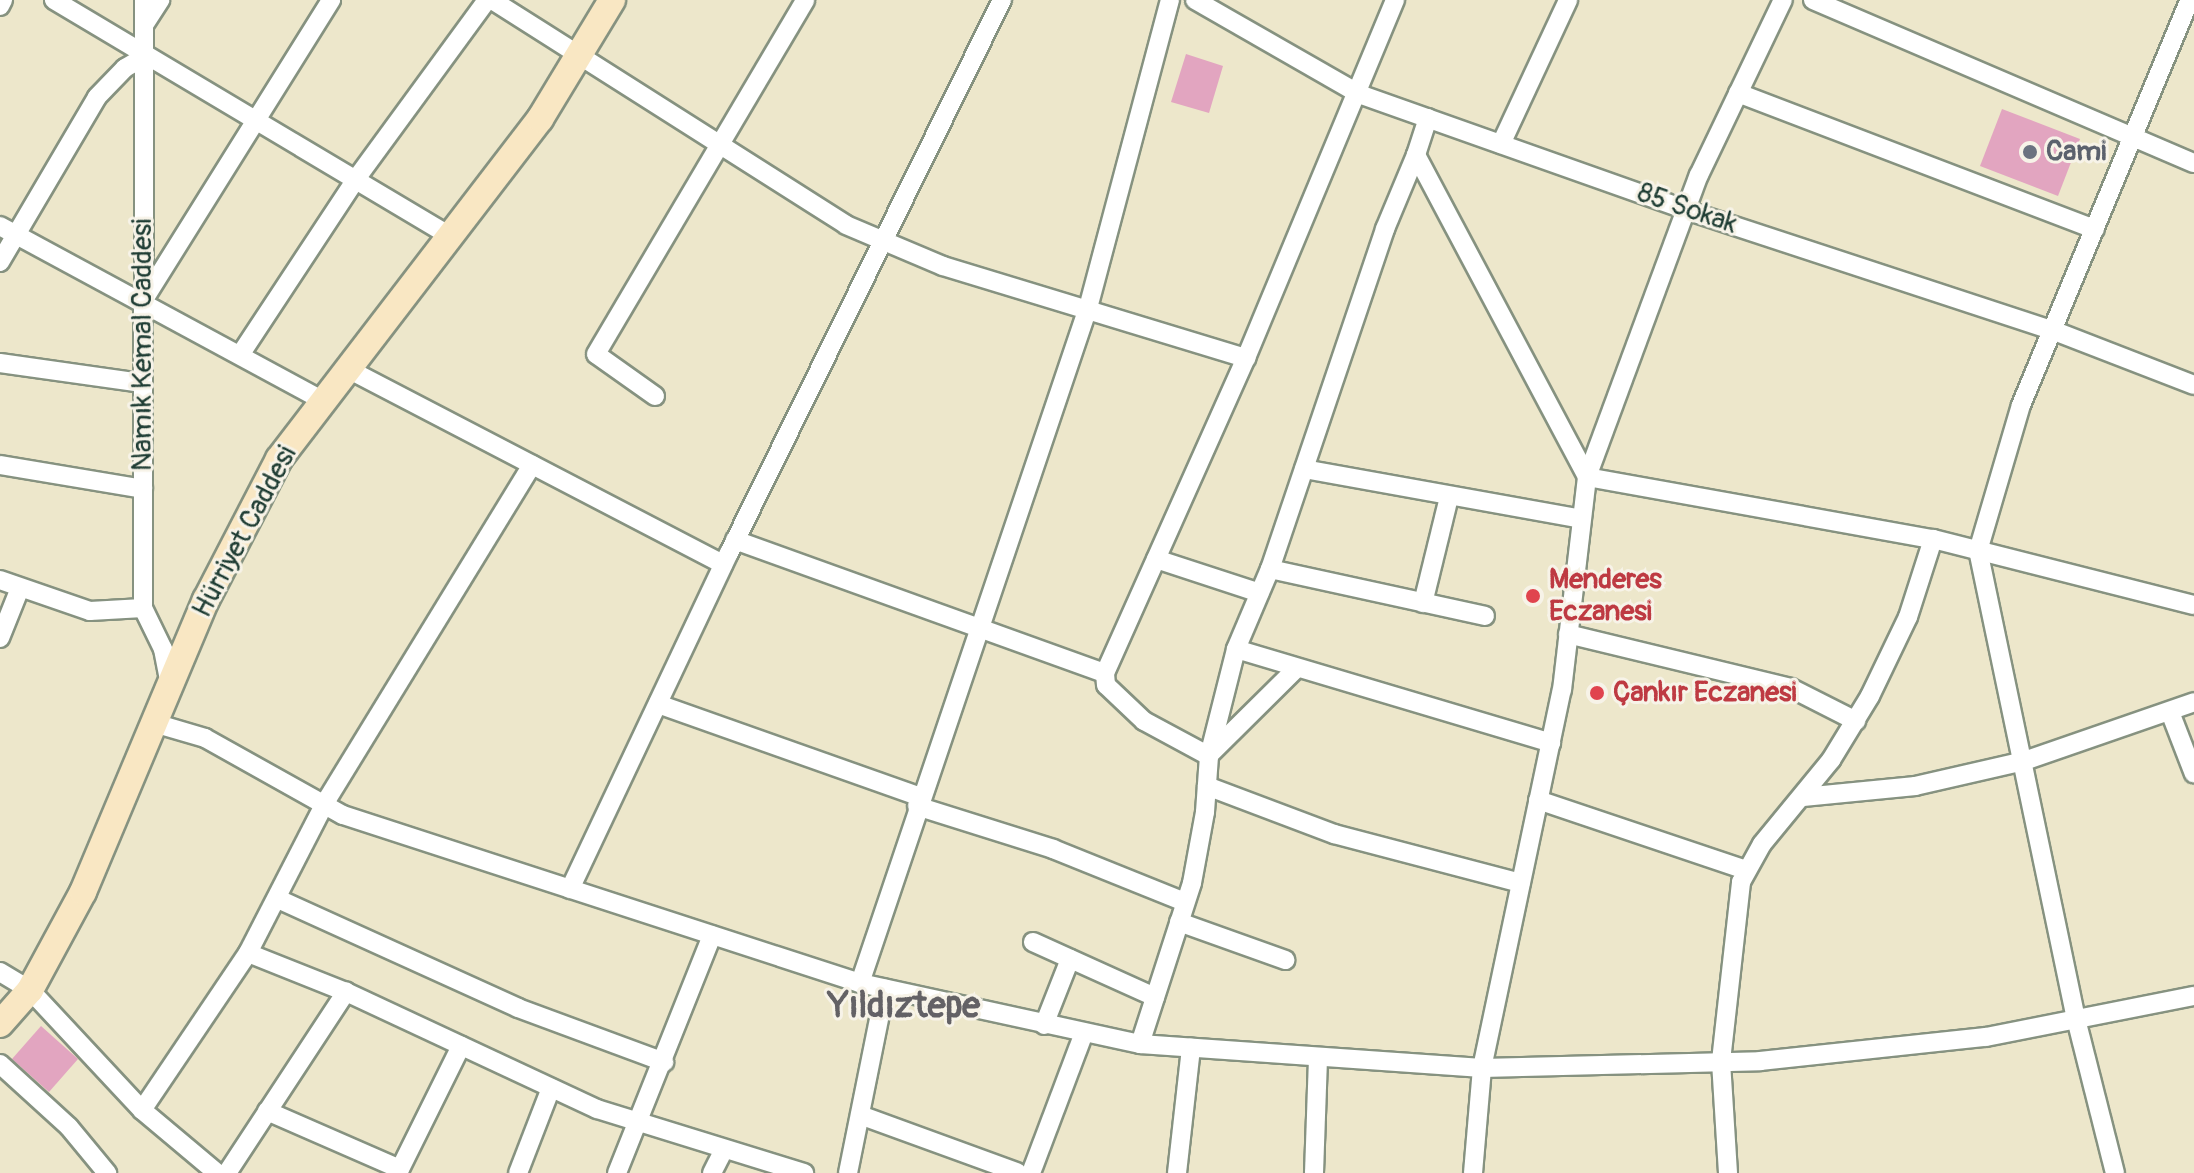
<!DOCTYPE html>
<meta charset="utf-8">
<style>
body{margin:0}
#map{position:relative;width:2194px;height:1173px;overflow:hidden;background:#ede7cb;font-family:Pangolin,sans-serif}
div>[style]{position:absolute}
.building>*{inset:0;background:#e2a5c0}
.roads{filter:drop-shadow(2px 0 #869280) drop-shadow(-2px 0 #869280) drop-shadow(0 2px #869280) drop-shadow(0 -2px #869280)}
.street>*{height:18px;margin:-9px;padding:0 9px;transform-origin:9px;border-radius:9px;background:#fff}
.secondary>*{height:26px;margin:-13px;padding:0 13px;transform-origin:13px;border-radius:13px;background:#f9e7c3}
.dots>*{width:22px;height:22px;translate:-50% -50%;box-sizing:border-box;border:4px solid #f7f3e8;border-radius:50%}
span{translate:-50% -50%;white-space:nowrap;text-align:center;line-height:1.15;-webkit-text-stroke:6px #f7f3e8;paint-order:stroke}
.worship-label{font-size:28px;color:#5b616d;font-weight:700}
.left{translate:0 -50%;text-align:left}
.street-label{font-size:28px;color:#1f3d34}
.health-label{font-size:28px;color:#be3a42;font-weight:700}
.district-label{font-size:36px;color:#636165;font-weight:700}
</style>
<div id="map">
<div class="building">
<div style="clip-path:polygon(1186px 54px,1223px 66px,1209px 113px,1171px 102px)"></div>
<div style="clip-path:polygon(2002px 109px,2080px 139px,2058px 196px,1980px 166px)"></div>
<div style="clip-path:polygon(41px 1026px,78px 1059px,49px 1092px,12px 1059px)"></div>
</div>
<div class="roads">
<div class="street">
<div style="left:54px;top:0;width:461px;rotate:30.8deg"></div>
<div style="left:144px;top:0;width:608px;rotate:90.09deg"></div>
<div style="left:143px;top:608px;width:46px;rotate:64deg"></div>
<div style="left:163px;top:649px;width:36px;rotate:79deg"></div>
<div style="left:492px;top:0;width:419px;rotate:32.4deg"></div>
<div style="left:846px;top:225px;width:105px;rotate:22.9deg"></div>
<div style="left:943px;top:266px;width:317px;rotate:16.9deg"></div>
<div style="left:1195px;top:0;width:189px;rotate:29.8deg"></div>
<div style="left:1359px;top:94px;width:347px;rotate:19.5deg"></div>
<div style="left:1686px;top:210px;width:385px;rotate:18.2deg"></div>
<div style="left:2052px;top:330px;width:152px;rotate:21.2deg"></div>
<div style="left:1813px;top:0;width:414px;rotate:23.2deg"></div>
<div style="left:0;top:6px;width:7px;rotate:-63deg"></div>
<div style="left:144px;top:25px;width:30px;rotate:-57deg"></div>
<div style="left:1738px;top:93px;width:382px;rotate:20.9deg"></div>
<div style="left:1428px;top:118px;width:39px;rotate:108deg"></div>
<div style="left:1416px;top:155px;width:365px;rotate:62deg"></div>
<div style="left:1587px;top:477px;width:352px;rotate:10.2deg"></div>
<div style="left:1933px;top:539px;width:269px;rotate:14.2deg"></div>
<div style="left:1501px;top:144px;width:159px;rotate:-65deg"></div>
<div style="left:0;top:226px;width:367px;rotate:28.4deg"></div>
<div style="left:0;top:262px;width:191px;rotate:-59.5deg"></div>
<div style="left:97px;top:97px;width:40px;rotate:-46deg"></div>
<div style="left:125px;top:68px;width:22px;rotate:-30deg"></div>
<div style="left:143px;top:301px;width:355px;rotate:-58deg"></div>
<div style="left:240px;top:355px;width:211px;rotate:-56.6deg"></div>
<div style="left:356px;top:179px;width:222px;rotate:-53.8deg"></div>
<div style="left:0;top:363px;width:144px;rotate:8deg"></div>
<div style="left:348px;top:369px;width:423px;rotate:27.5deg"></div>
<div style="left:655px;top:396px;width:72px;rotate:-144.6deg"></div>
<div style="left:596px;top:354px;width:411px;rotate:-59.4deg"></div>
<div style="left:0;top:465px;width:145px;rotate:9.5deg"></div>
<div style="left:532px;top:465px;width:399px;rotate:121.5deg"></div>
<div style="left:324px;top:805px;width:166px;rotate:117.2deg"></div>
<div style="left:248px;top:953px;width:105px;rotate:21.7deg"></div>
<div style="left:346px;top:992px;width:277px;rotate:25deg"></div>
<div style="left:597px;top:1109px;width:217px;rotate:17.2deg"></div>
<div style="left:1304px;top:469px;width:282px;rotate:10.2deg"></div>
<div style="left:735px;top:540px;width:393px;rotate:19.8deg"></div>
<div style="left:1156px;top:559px;width:109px;rotate:18.1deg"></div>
<div style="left:1270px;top:569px;width:220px;rotate:12.3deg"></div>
<div style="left:0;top:580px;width:95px;rotate:19deg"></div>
<div style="left:90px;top:611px;width:53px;rotate:-3.2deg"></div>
<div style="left:1423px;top:603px;width:109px;rotate:-76.2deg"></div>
<div style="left:1568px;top:634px;width:229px;rotate:13.6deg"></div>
<div style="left:1791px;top:688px;width:73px;rotate:26.9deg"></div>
<div style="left:0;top:638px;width:54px;rotate:-68.2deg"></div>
<div style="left:1236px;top:649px;width:329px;rotate:16.6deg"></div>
<div style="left:658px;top:704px;width:278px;rotate:19.5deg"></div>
<div style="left:2170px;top:712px;width:66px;rotate:68.8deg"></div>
<div style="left:154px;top:723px;width:53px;rotate:16.4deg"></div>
<div style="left:205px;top:738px;width:158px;rotate:29.2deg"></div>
<div style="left:343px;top:815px;width:544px;rotate:18deg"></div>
<div style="left:860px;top:983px;width:287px;rotate:12.3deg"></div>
<div style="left:1140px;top:1044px;width:343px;rotate:4deg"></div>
<div style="left:1482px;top:1068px;width:278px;rotate:-1.4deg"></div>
<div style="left:1760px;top:1061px;width:227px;rotate:-6.1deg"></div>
<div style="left:1986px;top:1037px;width:212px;rotate:-11.2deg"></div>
<div style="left:1211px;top:753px;width:121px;rotate:-44.7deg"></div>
<div style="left:1209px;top:756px;width:110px;rotate:-75.8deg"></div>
<div style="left:1236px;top:649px;width:87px;rotate:-67deg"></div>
<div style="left:1270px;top:569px;width:359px;rotate:-71.3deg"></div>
<div style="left:1385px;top:229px;width:80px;rotate:-67.3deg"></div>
<div style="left:1207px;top:786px;width:136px;rotate:20.7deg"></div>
<div style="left:1334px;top:834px;width:193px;rotate:14.7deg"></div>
<div style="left:1803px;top:797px;width:113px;rotate:-5.6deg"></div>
<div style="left:1915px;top:786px;width:112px;rotate:-12.9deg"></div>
<div style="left:2024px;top:761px;width:180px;rotate:-19.1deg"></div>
<div style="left:1538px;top:800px;width:219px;rotate:18.6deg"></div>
<div style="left:917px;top:806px;width:143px;rotate:17.5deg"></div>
<div style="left:1053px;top:849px;width:142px;rotate:21.9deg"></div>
<div style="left:570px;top:889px;width:372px;rotate:-64.7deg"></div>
<div style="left:729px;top:553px;width:617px;rotate:-63.73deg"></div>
<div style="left:278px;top:899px;width:264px;rotate:24.4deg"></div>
<div style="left:518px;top:1008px;width:156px;rotate:20.3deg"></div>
<div style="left:1179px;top:922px;width:113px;rotate:19.7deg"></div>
<div style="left:1033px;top:942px;width:134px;rotate:24.3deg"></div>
<div style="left:0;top:972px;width:35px;rotate:31deg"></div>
<div style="left:30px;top:990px;width:164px;rotate:47deg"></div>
<div style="left:142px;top:1110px;width:98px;rotate:40deg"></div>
<div style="left:860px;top:983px;width:712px;rotate:-71.34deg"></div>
<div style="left:1088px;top:308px;width:319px;rotate:-75.1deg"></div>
<div style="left:1044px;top:1025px;width:71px;rotate:-68.5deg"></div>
<div style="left:1140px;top:1044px;width:169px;rotate:-72.1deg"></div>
<div style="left:1192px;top:883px;width:72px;rotate:-79.6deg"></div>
<div style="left:1205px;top:812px;width:56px;rotate:-85.9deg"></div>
<div style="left:1209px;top:756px;width:74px;rotate:-151.7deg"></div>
<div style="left:1144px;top:721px;width:52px;rotate:-136.5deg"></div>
<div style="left:1106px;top:685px;width:12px;rotate:-95deg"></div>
<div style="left:1105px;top:673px;width:345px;rotate:-65.9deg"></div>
<div style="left:1246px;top:358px;width:388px;rotate:-67.4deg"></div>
<div style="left:0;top:1064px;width:93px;rotate:42.4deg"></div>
<div style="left:69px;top:1127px;width:60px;rotate:50.4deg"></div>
<div style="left:142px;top:1110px;width:189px;rotate:-56deg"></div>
<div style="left:267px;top:1111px;width:145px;rotate:23.6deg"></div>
<div style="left:860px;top:1115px;width:167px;rotate:20deg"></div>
<div style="left:227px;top:1173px;width:217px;rotate:-56.7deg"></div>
<div style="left:398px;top:1173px;width:142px;rotate:-63.6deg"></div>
<div style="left:518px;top:1173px;width:91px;rotate:-68.8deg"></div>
<div style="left:617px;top:1173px;width:256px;rotate:-68.2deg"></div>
<div style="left:712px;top:1173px;width:27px;rotate:-63deg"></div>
<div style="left:848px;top:1173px;width:188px;rotate:-78.6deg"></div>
<div style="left:1031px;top:1173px;width:150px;rotate:-69.3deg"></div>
<div style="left:1177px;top:1173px;width:126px;rotate:-83.6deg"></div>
<div style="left:1314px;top:1173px;width:116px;rotate:-88deg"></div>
<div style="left:1473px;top:1173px;width:105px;rotate:-85.1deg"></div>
<div style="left:1482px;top:1068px;width:386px;rotate:-78.1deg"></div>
<div style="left:1562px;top:690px;width:214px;rotate:-83.3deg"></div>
<div style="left:1587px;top:477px;width:322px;rotate:-69.7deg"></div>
<div style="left:1699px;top:175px;width:194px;rotate:-64.4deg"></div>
<div style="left:1728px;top:1173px;width:112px;rotate:-93.6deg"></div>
<div style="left:1721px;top:1061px;width:180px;rotate:-83.6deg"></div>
<div style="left:1741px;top:882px;width:43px;rotate:-61.1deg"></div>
<div style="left:1762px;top:844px;width:109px;rotate:-50.6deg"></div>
<div style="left:1831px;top:760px;width:75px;rotate:-58.6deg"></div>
<div style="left:1870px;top:696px;width:88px;rotate:-64.3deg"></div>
<div style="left:1908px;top:617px;width:82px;rotate:-72.2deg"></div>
<div style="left:2115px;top:1173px;width:159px;rotate:-104.2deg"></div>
<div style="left:2076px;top:1019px;width:478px;rotate:-101.8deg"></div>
<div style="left:1978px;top:551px;width:152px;rotate:-73.6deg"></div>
<div style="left:2021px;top:405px;width:439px;rotate:-67.4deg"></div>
</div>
<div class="secondary">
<div style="left:0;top:1024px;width:45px;rotate:-48.6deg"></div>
<div style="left:30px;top:990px;width:111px;rotate:-61.6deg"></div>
<div style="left:83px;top:892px;width:317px;rotate:-67.2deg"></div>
<div style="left:206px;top:600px;width:159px;rotate:-62.6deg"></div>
<div style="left:279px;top:459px;width:429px;rotate:-52.5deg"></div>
<div style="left:540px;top:119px;width:139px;rotate:-58.8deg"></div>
</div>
</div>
<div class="dots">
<div style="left:2030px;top:152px;background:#6b7280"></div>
<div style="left:1533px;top:596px;background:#e0444e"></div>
<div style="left:1597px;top:693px;background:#e0444e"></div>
</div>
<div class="worship-label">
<span class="left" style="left:2046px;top:152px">Cami</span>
</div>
<div class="street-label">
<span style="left:1687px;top:209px;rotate:19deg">85 Sokak</span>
<span style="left:143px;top:345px;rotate:-90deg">Namık Kemal Caddesi</span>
<span style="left:245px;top:532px;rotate:-62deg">Hürriyet Caddesi</span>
</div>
<div class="health-label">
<span class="left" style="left:1549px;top:596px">Menderes<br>Eczanesi</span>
<span class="left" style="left:1613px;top:693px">Çankır Eczanesi</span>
</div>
<div class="district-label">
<span style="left:904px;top:1006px">Yıldıztepe</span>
</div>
</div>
